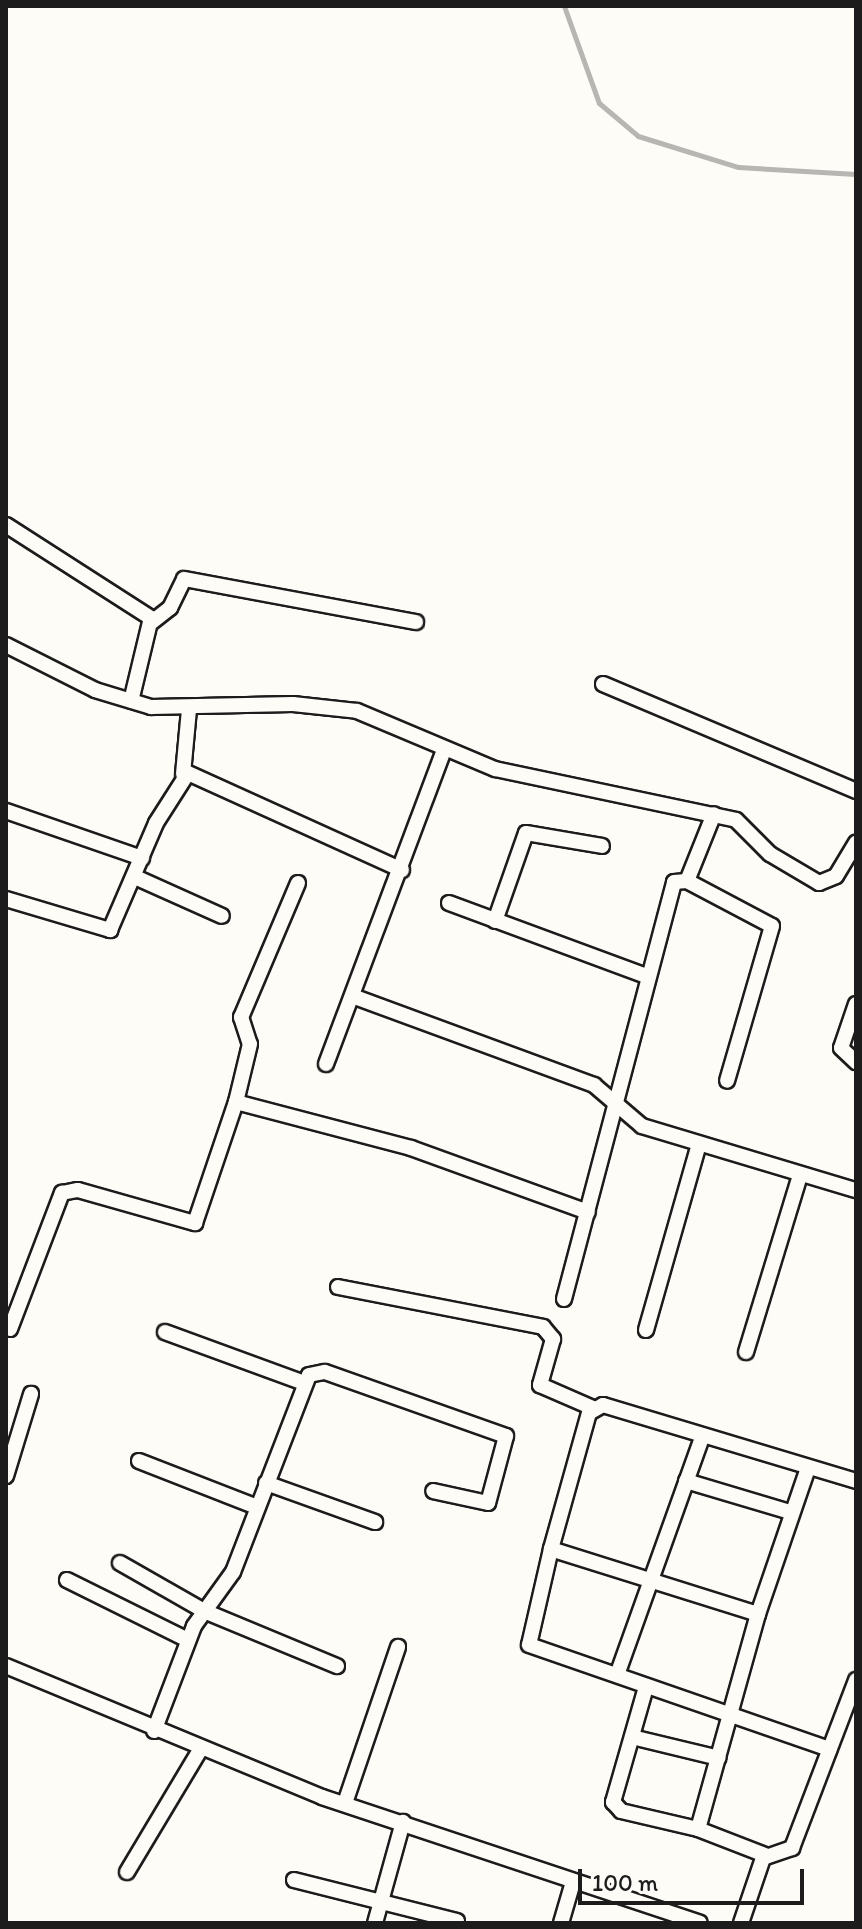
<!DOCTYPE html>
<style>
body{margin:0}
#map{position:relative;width:862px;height:1929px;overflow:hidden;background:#fdfcf7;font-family:Itim,sans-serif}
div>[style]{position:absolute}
.stream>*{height:5px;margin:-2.5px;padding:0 2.5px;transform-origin:2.5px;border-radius:2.5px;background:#b7b6b2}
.roads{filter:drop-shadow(2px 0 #1c1c1c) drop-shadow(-2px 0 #1c1c1c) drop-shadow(0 2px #1c1c1c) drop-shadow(0 -2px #1c1c1c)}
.street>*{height:14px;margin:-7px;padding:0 7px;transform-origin:7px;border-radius:7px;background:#fdfcf7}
span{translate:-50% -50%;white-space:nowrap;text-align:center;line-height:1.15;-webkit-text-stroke:8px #fdfcf7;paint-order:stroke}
.frame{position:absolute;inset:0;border:8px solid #1c1c1c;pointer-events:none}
.scale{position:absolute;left:578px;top:1869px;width:226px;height:36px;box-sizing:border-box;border:4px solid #1c1c1c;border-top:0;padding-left:10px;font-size:24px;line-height:28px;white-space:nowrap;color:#1c1c1c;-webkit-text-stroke:6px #fdfcf7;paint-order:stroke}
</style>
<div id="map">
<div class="stream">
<div style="left:564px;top:6px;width:103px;rotate:70.2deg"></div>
<div style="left:599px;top:103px;width:51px;rotate:40.2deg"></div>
<div style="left:638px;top:136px;width:105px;rotate:17.2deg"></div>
<div style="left:738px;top:167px;width:118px;rotate:3.4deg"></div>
</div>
<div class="roads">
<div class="street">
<div style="left:6px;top:525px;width:172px;rotate:32.7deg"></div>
<div style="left:151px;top:618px;width:85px;rotate:103.5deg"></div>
<div style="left:152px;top:622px;width:23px;rotate:-38deg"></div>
<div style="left:170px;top:608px;width:32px;rotate:-64deg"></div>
<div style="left:184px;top:579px;width:236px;rotate:10.5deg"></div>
<div style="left:6px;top:645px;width:100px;rotate:26.8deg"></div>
<div style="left:95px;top:690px;width:59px;rotate:16.9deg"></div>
<div style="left:151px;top:707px;width:142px;rotate:-1.2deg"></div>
<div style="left:293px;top:704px;width:64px;rotate:6.2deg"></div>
<div style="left:357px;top:711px;width:150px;rotate:22.8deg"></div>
<div style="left:495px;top:769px;width:246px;rotate:11.9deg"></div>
<div style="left:736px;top:820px;width:48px;rotate:45deg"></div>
<div style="left:770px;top:854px;width:57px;rotate:30.6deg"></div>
<div style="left:819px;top:883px;width:18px;rotate:-22deg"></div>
<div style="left:836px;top:876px;width:39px;rotate:-59deg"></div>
<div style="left:603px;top:684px;width:275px;rotate:22.9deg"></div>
<div style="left:183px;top:774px;width:65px;rotate:-84.7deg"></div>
<div style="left:6px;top:811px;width:144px;rotate:19.1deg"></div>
<div style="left:135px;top:877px;width:95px;rotate:24.1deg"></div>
<div style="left:687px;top:881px;width:72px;rotate:-68.1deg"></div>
<div style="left:298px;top:883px;width:146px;rotate:113deg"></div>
<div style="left:241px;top:1017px;width:28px;rotate:72deg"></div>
<div style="left:250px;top:1044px;width:60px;rotate:103.6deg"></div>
<div style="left:236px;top:1102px;width:181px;rotate:14.7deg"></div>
<div style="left:411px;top:1148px;width:188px;rotate:19.9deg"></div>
<div style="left:6px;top:899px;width:109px;rotate:16.6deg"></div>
<div style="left:110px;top:930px;width:116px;rotate:-66.7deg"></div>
<div style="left:156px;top:823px;width:59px;rotate:-57.4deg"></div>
<div style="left:188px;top:773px;width:235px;rotate:24.4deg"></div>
<div style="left:449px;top:903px;width:210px;rotate:20.3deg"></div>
<div style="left:495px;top:921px;width:93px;rotate:-70.6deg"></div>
<div style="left:526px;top:833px;width:77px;rotate:9.7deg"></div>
<div style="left:355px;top:997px;width:255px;rotate:20.2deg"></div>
<div style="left:594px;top:1085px;width:63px;rotate:40.5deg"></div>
<div style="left:642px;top:1126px;width:223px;rotate:16.7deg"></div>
<div style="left:856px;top:1004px;width:46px;rotate:108.8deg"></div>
<div style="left:841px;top:1048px;width:21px;rotate:43deg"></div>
<div style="left:326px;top:1064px;width:333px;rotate:-69.4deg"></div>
<div style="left:338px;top:1287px;width:209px;rotate:11deg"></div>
<div style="left:543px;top:1327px;width:16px;rotate:50deg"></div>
<div style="left:553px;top:1339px;width:48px;rotate:105.8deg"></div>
<div style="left:540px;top:1385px;width:58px;rotate:23.5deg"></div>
<div style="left:564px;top:1299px;width:431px;rotate:-75.2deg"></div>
<div style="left:674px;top:882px;width:13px;rotate:-4deg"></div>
<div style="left:687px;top:881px;width:96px;rotate:27.9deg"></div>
<div style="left:772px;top:926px;width:161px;rotate:106.2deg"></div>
<div style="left:10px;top:1329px;width:146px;rotate:-69.1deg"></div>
<div style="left:62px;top:1193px;width:16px;rotate:-11deg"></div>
<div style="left:78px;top:1190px;width:122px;rotate:15.8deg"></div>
<div style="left:195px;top:1223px;width:128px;rotate:-71.3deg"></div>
<div style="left:646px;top:1330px;width:193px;rotate:-74.1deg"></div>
<div style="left:165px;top:1332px;width:146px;rotate:20.1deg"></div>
<div style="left:746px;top:1352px;width:185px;rotate:-73deg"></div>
<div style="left:139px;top:1461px;width:127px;rotate:21.3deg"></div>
<div style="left:808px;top:1468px;width:154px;rotate:108.9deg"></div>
<div style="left:758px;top:1614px;width:217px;rotate:-162.6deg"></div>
<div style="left:551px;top:1549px;width:141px;rotate:-74.4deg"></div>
<div style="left:589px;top:1413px;width:16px;rotate:-30deg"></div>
<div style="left:603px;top:1405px;width:264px;rotate:16.7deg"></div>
<div style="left:6px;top:1476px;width:86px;rotate:-73deg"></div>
<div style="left:686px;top:1481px;width:109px;rotate:16.6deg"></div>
<div style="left:266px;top:1483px;width:116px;rotate:19.7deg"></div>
<div style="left:551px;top:1549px;width:98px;rotate:102.9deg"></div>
<div style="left:529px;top:1645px;width:318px;rotate:19.1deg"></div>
<div style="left:120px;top:1563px;width:97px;rotate:29.7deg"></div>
<div style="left:204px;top:1611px;width:144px;rotate:22.5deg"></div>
<div style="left:67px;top:1580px;width:135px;rotate:26.4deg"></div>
<div style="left:758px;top:1614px;width:223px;rotate:105.6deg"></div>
<div style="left:698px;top:1829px;width:72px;rotate:21.2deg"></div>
<div style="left:6px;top:1666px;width:342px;rotate:22.5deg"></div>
<div style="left:322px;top:1797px;width:398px;rotate:18.4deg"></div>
<div style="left:617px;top:1675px;width:252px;rotate:-70.3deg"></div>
<div style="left:646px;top:1687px;width:120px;rotate:106deg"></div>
<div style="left:613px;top:1802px;width:12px;rotate:48deg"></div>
<div style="left:621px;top:1811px;width:79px;rotate:13.2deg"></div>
<div style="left:154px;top:1731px;width:112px;rotate:-69.1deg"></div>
<div style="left:194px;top:1626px;width:67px;rotate:-54.2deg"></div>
<div style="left:233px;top:1572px;width:211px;rotate:-68.9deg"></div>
<div style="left:309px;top:1375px;width:16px;rotate:-11deg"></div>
<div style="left:325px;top:1372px;width:192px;rotate:19.5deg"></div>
<div style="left:506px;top:1436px;width:69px;rotate:105deg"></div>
<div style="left:488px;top:1503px;width:56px;rotate:-167.7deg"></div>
<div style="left:632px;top:1737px;width:89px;rotate:13.6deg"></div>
<div style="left:345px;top:1803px;width:165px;rotate:-71.2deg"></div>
<div style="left:127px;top:1872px;width:142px;rotate:-59.1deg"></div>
<div style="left:294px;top:1880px;width:168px;rotate:14.1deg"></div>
<div style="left:375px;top:1923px;width:105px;rotate:-74.5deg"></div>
<div style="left:561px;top:1923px;width:43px;rotate:-73.7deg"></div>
<div style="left:741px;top:1923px;width:69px;rotate:-71.3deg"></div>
<div style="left:763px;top:1858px;width:31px;rotate:-19deg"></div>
<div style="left:792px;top:1848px;width:180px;rotate:-69.1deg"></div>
</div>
</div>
<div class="frame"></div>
<div class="scale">100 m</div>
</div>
